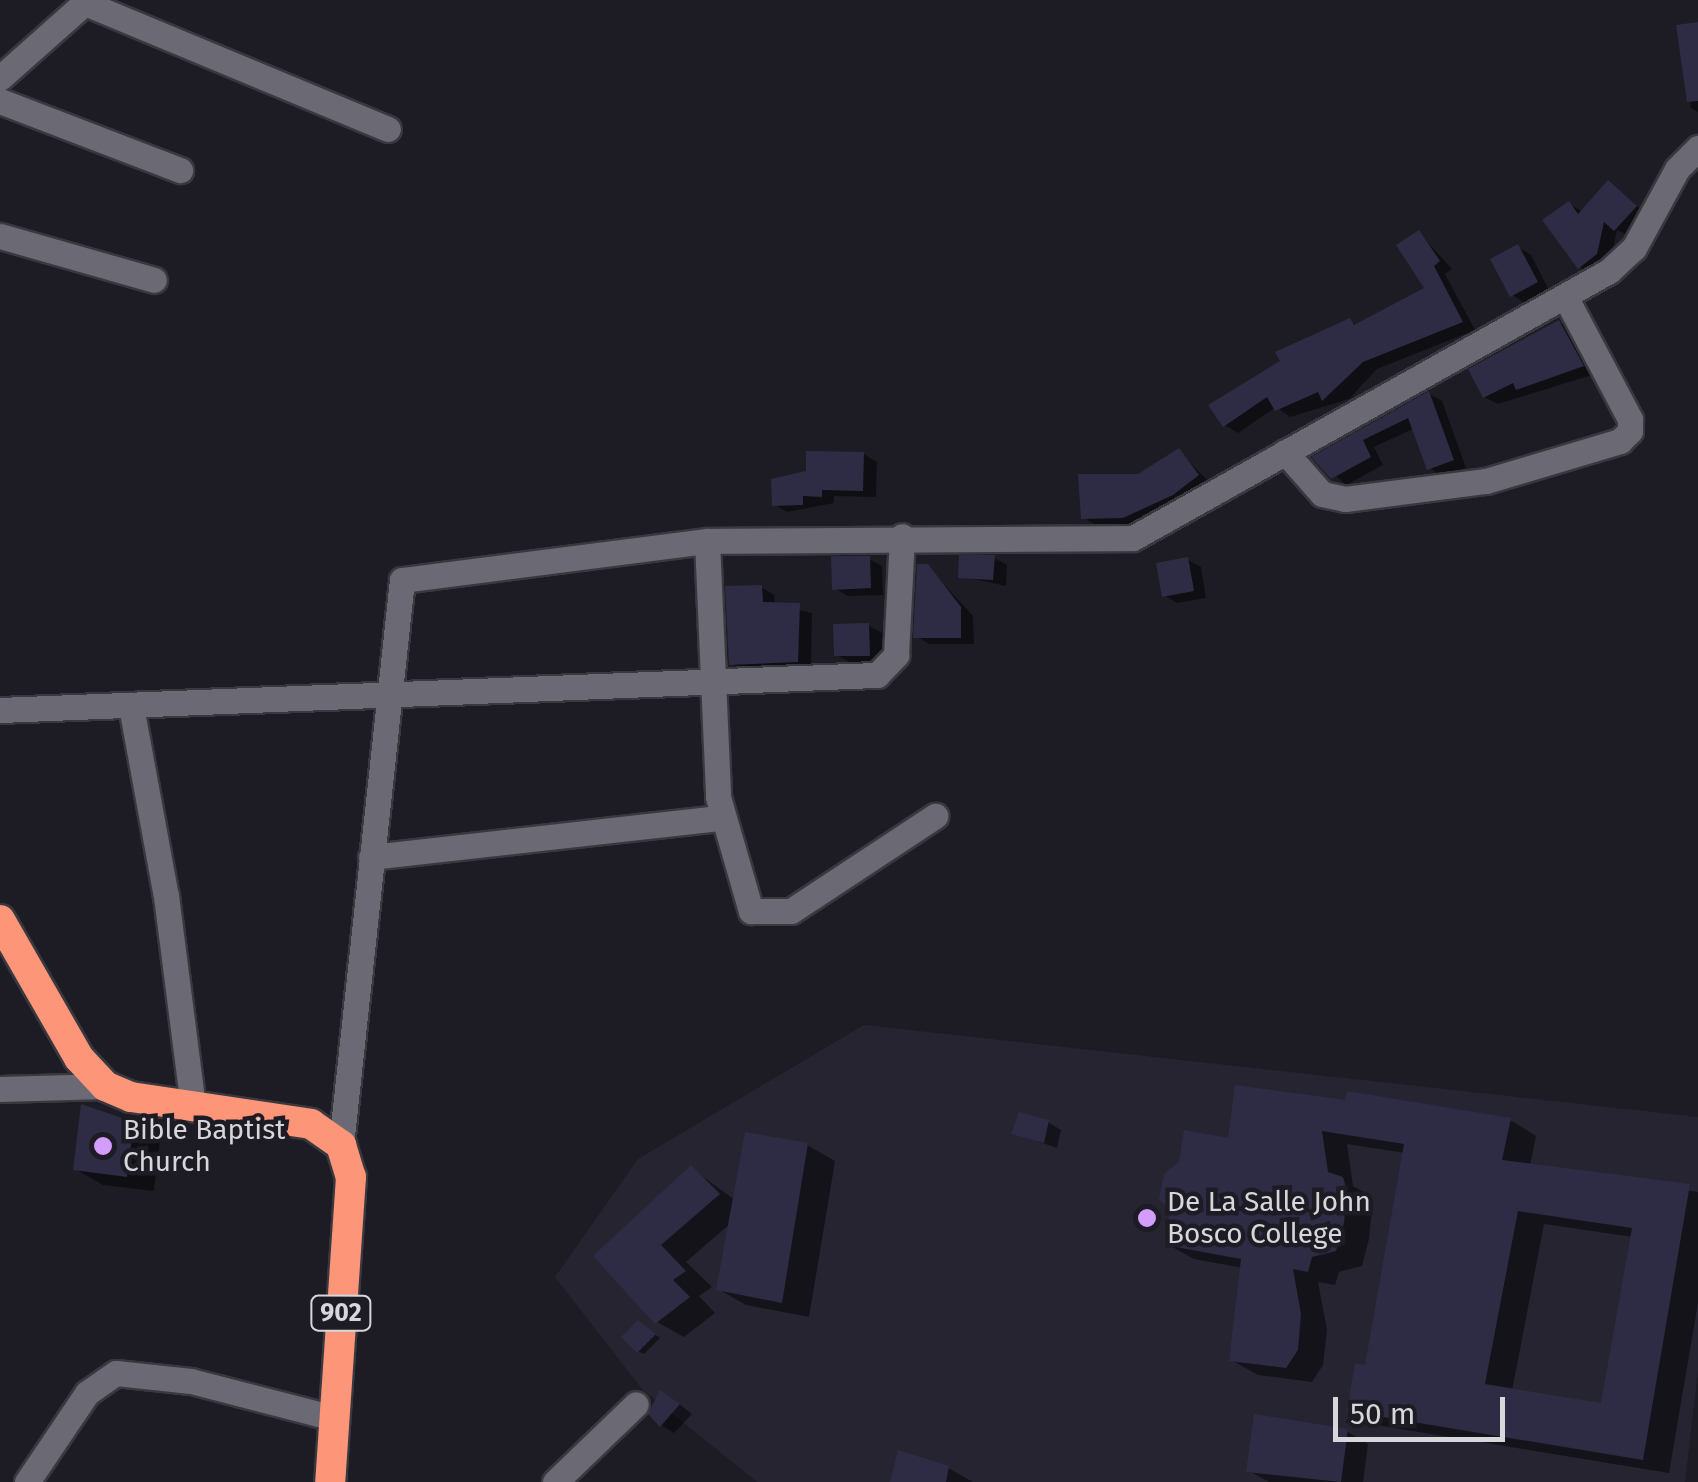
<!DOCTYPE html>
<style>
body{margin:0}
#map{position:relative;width:1698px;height:1482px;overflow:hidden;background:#1d1c24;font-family:"Fira Sans",sans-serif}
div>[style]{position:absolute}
.built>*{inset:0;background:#262431}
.shadow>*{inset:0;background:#0007}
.building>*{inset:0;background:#2d2c44}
.roads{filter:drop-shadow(2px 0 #39383e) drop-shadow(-2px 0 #39383e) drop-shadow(0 2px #39383e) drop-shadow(0 -2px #39383e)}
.minor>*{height:25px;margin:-12.5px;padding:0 12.5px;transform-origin:12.5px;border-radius:12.5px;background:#6b6973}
.highway>*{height:30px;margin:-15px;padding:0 15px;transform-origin:15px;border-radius:15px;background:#fd9579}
.dots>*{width:28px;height:28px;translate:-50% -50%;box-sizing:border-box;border:5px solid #1d1c24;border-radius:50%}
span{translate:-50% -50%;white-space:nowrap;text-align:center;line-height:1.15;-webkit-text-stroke:9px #1d1c24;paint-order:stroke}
.shield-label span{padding:2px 8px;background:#1d1c24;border:2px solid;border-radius:8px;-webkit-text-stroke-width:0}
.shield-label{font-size:25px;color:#d7d6db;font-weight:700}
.poi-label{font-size:28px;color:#d7d6db}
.left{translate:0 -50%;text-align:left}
.scale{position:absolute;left:1333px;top:1397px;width:172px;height:45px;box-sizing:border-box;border:5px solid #d7d6db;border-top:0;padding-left:12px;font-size:30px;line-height:35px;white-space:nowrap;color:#d7d6db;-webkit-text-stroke:8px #1d1c24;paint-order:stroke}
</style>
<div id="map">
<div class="built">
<div style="clip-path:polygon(864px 1025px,1698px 1117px,1698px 1371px,1685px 1482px,757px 1482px,642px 1389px,555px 1277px,638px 1159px)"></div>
</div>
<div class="shadow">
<div style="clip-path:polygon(1698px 24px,1698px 112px,1691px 108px,1678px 27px)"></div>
<div style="clip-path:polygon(1609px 183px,1648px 215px,1629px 236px,1617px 230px,1610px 262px,1593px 275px,1580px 267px,1569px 204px,1583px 212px)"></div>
<div style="clip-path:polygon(1419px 233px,1452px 269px,1445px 274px,1475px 330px,1377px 369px,1349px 399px,1290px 417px,1276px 407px,1238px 433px,1225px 425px,1284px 362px,1279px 353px,1350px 321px,1358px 326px,1427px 289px)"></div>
<div style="clip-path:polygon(1518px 247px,1531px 255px,1549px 290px,1525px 303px,1512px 295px)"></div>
<div style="clip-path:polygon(1559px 322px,1572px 330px,1595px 374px,1498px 404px,1484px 397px)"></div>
<div style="clip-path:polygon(1429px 394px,1442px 401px,1466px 468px,1443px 476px,1429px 468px,1415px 428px,1374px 447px,1383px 465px,1346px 485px,1315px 457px)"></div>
<div style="clip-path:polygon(1179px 451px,1210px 483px,1138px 524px,1096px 525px,1083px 517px)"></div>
<div style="clip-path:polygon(864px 454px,877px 462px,876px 497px,834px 496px,834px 503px,787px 512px,775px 505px)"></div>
<div style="clip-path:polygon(994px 558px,1007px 565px,1006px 586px,960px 576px)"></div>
<div style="clip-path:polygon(869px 559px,882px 566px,883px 595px,848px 596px,834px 588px)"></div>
<div style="clip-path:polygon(1188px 560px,1201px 567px,1206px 598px,1177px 603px,1164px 595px)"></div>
<div style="clip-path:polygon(927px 566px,973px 616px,974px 644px,929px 644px,916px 636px)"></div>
<div style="clip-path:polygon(761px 587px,774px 595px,775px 605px,812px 613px,811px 668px,744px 671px,731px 663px)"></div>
<div style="clip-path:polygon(869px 626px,882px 633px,883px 662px,850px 662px,836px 655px)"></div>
<div style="clip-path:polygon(evenodd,1237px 1088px,1510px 1120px,1536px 1136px,1530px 1166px,1698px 1192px,1698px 1303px,1669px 1473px,1376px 1425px,1350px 1410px,1367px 1368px,1405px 1153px,1347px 1144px,1353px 1186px,1369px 1195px,1372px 1209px,1369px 1239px,1362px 1266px,1339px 1272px,1335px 1285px,1318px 1282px,1327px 1330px,1323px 1365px,1312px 1382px,1258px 1375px,1231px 1360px,1243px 1268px,1194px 1259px,1167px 1244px,1230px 1141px,1237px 1088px,1544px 1224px,1633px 1237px,1603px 1406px,1512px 1391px,1544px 1224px)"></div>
<div style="clip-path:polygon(1048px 1122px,1061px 1130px,1057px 1148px,1014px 1133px)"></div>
<div style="clip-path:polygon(133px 1124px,160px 1140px,154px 1191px,103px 1185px,75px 1169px)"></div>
<div style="clip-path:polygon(807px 1145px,835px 1161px,809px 1317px,746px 1305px,718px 1289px,731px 1223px,686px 1262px,712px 1287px,699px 1296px,715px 1313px,684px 1337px,657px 1322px,597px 1256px,691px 1168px,735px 1200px)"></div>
<div style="clip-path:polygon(644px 1326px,660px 1338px,644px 1354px,638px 1351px)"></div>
<div style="clip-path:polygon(674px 1400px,692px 1414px,674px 1433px,661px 1425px)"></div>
<div style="clip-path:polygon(1348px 1432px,1368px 1444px,1363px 1482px,1269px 1482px,1249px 1471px)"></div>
<div style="clip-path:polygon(948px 1468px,973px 1482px,893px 1482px)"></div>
</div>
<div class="building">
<div style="clip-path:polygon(1698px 22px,1698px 101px,1687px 102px,1676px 25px)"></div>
<div style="clip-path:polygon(1608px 180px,1637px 206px,1614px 231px,1604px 222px,1597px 254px,1578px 269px,1542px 220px,1569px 201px,1578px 214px)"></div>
<div style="clip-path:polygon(1419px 230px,1440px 261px,1434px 266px,1463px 322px,1363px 362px,1322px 401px,1318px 392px,1275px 411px,1267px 397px,1223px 427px,1208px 405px,1280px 361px,1275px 352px,1350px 318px,1354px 325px,1424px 288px,1396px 245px)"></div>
<div style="clip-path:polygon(1518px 244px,1538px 282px,1510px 297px,1490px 259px)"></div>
<div style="clip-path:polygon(1559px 320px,1584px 366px,1516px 390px,1513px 383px,1483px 398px,1468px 369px)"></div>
<div style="clip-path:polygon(1429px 391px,1454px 460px,1427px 470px,1408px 418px,1363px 440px,1371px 457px,1331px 479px,1311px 457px)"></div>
<div style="clip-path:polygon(1179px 448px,1199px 475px,1173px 495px,1123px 518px,1081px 519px,1078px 474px,1138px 474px)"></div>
<div style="clip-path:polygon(806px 451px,864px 452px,863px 491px,822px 490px,822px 497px,803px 496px,803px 505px,772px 506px,771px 479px,806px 471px)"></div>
<div style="clip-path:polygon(959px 555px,995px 555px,993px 580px,958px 578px)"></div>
<div style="clip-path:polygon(831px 556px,870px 556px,871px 588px,832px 590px)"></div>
<div style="clip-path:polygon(1188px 557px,1194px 591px,1162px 597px,1156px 563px)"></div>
<div style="clip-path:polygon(917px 564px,928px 564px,961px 607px,961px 638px,913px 638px)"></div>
<div style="clip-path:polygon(762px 585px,763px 602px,800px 603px,798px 662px,729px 665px,725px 586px)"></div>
<div style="clip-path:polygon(869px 623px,870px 656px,834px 656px,833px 624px)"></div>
<div style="clip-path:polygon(evenodd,1235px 1085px,1345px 1100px,1347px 1091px,1511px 1118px,1502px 1160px,1690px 1184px,1643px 1460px,1347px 1411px,1355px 1363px,1365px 1365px,1404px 1144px,1322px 1131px,1328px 1172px,1343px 1177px,1347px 1192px,1344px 1223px,1336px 1251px,1312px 1257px,1308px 1272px,1293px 1269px,1301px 1314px,1298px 1350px,1286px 1368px,1229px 1361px,1241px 1259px,1165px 1245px,1170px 1210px,1159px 1199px,1164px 1174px,1179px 1162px,1184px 1130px,1228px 1138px,1235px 1085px,1518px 1211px,1632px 1228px,1601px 1403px,1485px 1384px,1518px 1211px)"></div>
<div style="clip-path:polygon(81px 1104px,134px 1122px,127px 1177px,73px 1170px)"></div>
<div style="clip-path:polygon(1019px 1112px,1049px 1120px,1044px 1143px,1011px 1134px)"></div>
<div style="clip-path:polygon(745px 1132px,808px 1143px,782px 1303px,716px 1290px)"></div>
<div style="clip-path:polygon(691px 1165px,720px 1194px,661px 1245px,686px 1271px,673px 1280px,690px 1297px,655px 1324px,593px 1256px)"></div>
<div style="clip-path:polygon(638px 1320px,656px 1334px,637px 1353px,621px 1337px)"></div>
<div style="clip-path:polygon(660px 1390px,680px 1404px,660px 1427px,648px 1414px)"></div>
<div style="clip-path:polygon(1254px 1414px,1348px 1429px,1341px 1482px,1246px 1472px)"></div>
<div style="clip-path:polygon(898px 1450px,949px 1466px,946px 1482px,890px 1482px)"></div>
</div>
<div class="roads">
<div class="minor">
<div style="left:85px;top:3px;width:328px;rotate:22.6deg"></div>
<div style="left:0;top:78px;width:118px;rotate:-41.6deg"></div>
<div style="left:0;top:101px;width:193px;rotate:21deg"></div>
<div style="left:0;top:236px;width:160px;rotate:15.9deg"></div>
<div style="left:1285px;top:452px;width:56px;rotate:48.6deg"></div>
<div style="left:1322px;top:494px;width:24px;rotate:12deg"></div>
<div style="left:1345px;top:499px;width:142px;rotate:-7.3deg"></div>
<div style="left:1486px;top:481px;width:140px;rotate:-16.6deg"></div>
<div style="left:1620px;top:441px;width:14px;rotate:-45deg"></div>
<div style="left:1630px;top:431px;width:12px;rotate:-90deg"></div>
<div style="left:1630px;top:419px;width:137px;rotate:-117.9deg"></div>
<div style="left:707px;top:541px;width:256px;rotate:87.5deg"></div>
<div style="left:718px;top:797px;width:119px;rotate:73.9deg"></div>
<div style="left:751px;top:911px;width:40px"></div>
<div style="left:791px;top:911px;width:173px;rotate:-33.4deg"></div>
<div style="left:131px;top:706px;width:193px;rotate:79.6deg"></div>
<div style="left:166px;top:896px;width:214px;rotate:82.7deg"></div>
<div style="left:0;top:710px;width:878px;rotate:-2.29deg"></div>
<div style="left:877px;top:675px;width:28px;rotate:-46deg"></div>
<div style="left:896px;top:655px;width:119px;rotate:-87.1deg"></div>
<div style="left:371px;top:857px;width:351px;rotate:-6.4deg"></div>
<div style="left:0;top:1089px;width:105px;rotate:-1.6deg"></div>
<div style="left:341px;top:1145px;width:568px;rotate:-83.84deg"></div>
<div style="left:402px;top:580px;width:307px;rotate:-7.3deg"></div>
<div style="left:707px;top:541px;width:426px;rotate:-0.4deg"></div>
<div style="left:1133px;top:538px;width:546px;rotate:-29.29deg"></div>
<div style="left:1609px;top:271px;width:34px;rotate:-43deg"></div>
<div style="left:1634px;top:248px;width:90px;rotate:-61.4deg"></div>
<div style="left:1677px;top:169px;width:30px;rotate:-45deg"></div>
<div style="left:27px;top:1482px;width:107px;rotate:-56deg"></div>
<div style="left:87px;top:1393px;width:35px;rotate:-35deg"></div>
<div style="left:116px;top:1373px;width:75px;rotate:6.1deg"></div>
<div style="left:191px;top:1381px;width:148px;rotate:14.5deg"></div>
<div style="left:555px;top:1482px;width:112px;rotate:-43.9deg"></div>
</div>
<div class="highway">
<div style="left:0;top:920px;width:159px;rotate:60.2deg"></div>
<div style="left:79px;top:1058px;width:38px;rotate:47deg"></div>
<div style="left:105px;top:1086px;width:28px;rotate:23deg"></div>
<div style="left:131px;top:1097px;width:182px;rotate:8.5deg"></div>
<div style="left:311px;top:1124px;width:37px;rotate:35deg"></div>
<div style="left:341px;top:1145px;width:34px;rotate:73deg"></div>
<div style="left:351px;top:1177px;width:306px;rotate:93.9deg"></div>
</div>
</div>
<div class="dots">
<div style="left:103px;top:1146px;background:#d49cfb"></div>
<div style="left:1147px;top:1218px;background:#d49cfb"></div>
</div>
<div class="shield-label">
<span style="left:341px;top:1313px">902</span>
</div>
<div class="poi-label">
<span class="left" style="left:123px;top:1146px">Bible Baptist<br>Church</span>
<span class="left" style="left:1167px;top:1218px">De La Salle John<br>Bosco College</span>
</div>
<div class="scale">50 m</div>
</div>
